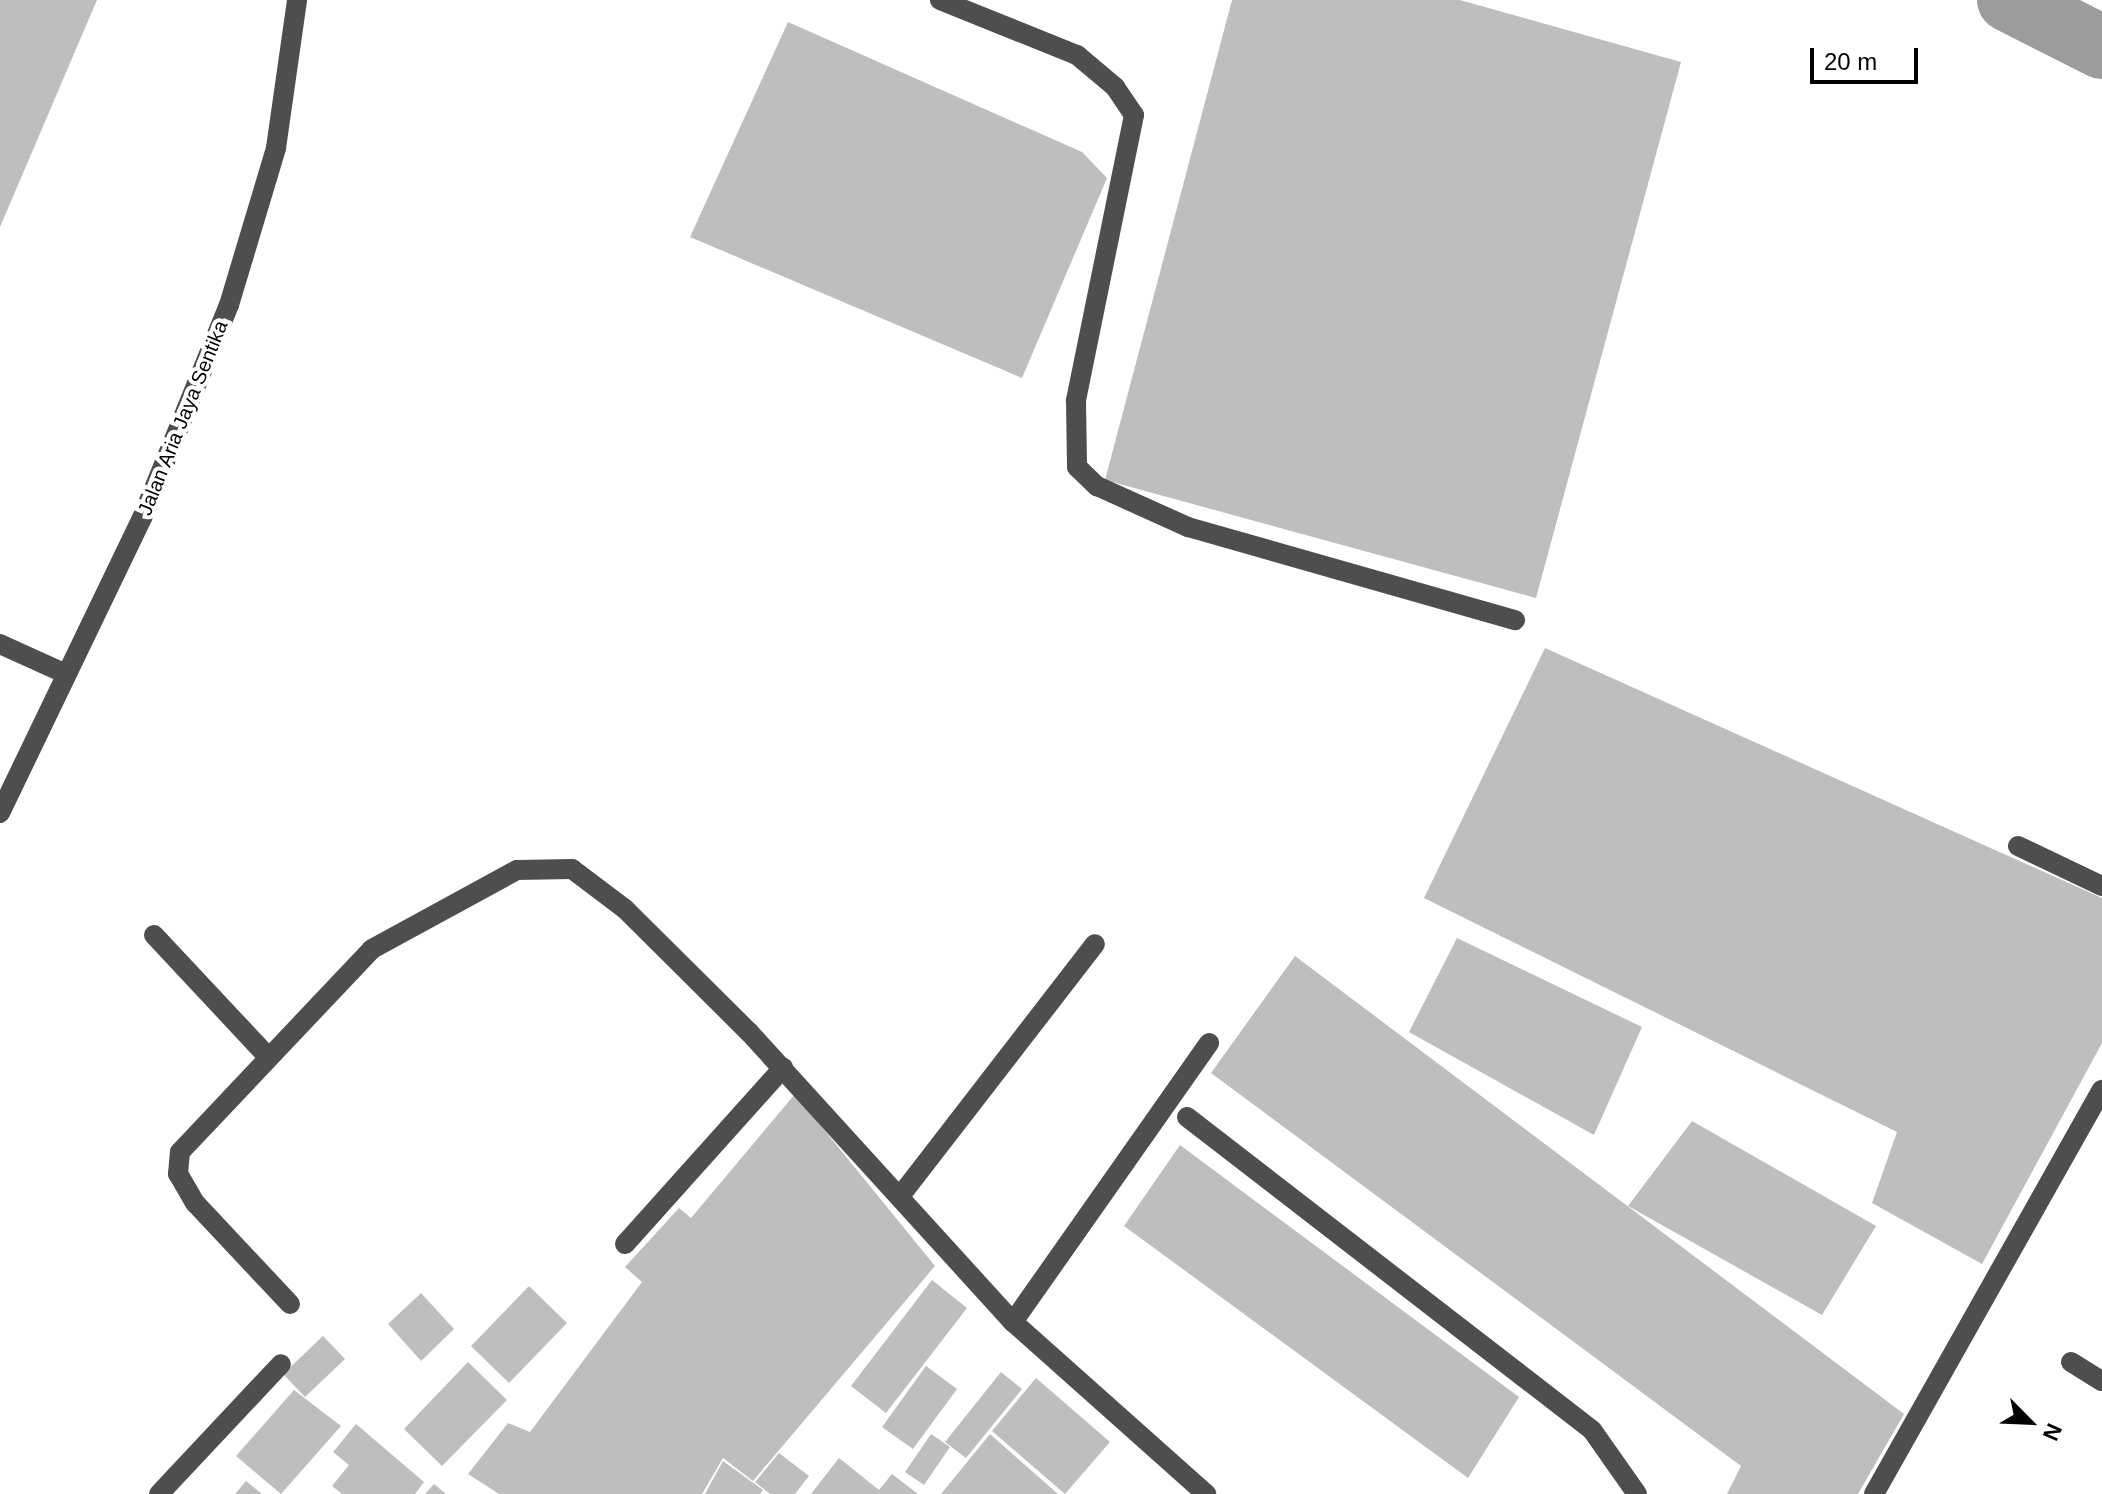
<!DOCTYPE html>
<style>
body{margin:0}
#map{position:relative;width:2102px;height:1494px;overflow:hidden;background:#fff;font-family:Helvetica,sans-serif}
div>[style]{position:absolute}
.river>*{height:64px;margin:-32px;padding:0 32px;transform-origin:32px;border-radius:32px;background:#9c9c9c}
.building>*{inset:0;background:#bebebe}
.minor>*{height:20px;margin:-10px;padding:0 10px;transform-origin:10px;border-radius:10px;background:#4e4e4e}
span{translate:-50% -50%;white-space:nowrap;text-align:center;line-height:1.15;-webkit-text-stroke:8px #fff;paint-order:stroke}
.street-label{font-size:20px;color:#000}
.north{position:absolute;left:1990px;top:1382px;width:80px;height:80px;-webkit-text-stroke:6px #fff;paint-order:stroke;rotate:114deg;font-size:22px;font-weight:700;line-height:32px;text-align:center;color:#000}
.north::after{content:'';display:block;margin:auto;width:28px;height:36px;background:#000;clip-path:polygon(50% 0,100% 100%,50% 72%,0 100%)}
.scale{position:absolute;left:1810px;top:48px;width:108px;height:36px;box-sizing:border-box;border:4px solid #000;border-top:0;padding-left:10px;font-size:24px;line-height:28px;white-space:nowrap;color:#000;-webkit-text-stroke:6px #fff;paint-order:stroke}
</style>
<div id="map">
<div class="river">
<div style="left:2009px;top:0;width:104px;rotate:26.8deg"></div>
</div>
<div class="building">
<div style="clip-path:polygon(0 0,97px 0,0 227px)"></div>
<div style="clip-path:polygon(1232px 0,1460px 0,1681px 62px,1536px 598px,1105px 480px)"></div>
<div style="clip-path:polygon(788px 22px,1082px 152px,1107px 178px,1022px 378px,690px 237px)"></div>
<div style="clip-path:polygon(1545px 648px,2102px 898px,2102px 1043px,1982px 1264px,1872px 1203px,1897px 1132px,1424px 898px)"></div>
<div style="clip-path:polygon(1457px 938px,1642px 1027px,1594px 1135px,1409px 1032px)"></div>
<div style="clip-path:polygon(1295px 956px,1904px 1414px,1858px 1494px,1727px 1494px,1741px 1466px,1211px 1073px)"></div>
<div style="clip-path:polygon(795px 1094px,935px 1266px,753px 1481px,723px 1458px,702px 1494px,499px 1494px,468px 1474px,508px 1423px,530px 1432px,642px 1282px,625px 1267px,679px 1208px,691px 1218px)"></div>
<div style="clip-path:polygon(1692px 1121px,1876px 1226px,1822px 1315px,1628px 1206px)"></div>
<div style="clip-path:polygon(1180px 1145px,1519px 1397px,1468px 1478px,1124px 1226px)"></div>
<div style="clip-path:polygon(932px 1280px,967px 1308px,886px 1413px,851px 1386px)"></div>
<div style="clip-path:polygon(529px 1286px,567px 1323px,509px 1383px,471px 1346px)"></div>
<div style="clip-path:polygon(421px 1293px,454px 1329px,421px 1361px,388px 1324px)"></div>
<div style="clip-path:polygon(323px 1336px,345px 1359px,305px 1397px,283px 1374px)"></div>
<div style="clip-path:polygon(468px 1362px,507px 1400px,442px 1466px,404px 1429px)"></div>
<div style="clip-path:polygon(926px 1366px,957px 1389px,913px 1449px,882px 1427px)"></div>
<div style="clip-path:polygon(1001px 1372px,1022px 1389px,966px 1458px,945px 1442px)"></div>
<div style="clip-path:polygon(1036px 1378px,1110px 1442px,1065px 1494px,992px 1431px)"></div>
<div style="clip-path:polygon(294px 1390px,341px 1426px,281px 1494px,236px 1456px)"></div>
<div style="clip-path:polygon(356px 1424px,424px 1482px,415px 1494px,342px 1494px,332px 1486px,349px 1465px,333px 1452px)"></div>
<div style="clip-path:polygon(931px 1434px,950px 1447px,924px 1485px,905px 1472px)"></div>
<div style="clip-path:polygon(990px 1434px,1058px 1494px,941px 1494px)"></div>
<div style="clip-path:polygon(779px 1453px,809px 1476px,795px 1494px,770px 1494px,755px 1482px)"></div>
<div style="clip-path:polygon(839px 1458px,879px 1490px,892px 1474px,918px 1494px,811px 1494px)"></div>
<div style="clip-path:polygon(723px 1461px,763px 1490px,760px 1494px,705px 1494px)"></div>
<div style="clip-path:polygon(246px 1481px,262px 1494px,235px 1494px)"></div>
<div style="clip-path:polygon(434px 1484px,446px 1494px,425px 1494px)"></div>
</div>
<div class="minor">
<div style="left:940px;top:0;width:148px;rotate:21.9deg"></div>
<div style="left:1077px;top:55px;width:50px;rotate:40.1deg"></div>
<div style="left:1115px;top:87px;width:34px;rotate:56deg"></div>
<div style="left:1134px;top:115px;width:292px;rotate:101.5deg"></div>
<div style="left:1076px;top:401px;width:66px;rotate:89.1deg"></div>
<div style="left:1077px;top:467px;width:28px;rotate:44deg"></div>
<div style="left:1097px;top:486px;width:100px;rotate:24.3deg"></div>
<div style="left:1188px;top:527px;width:340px;rotate:15.9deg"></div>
<div style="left:0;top:644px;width:72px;rotate:24.4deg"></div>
<div style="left:0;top:813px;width:327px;rotate:-64.3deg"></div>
<div style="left:142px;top:518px;width:230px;rotate:-67.8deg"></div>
<div style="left:229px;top:305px;width:164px;rotate:-73.3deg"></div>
<div style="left:276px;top:148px;width:149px;rotate:-81.9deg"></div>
<div style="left:2018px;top:846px;width:93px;rotate:25.5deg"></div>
<div style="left:154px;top:935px;width:167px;rotate:46.9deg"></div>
<div style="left:1187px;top:1117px;width:512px;rotate:37.7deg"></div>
<div style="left:1592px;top:1430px;width:78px;rotate:54.9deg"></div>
<div style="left:901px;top:1195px;width:317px;rotate:-52.3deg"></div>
<div style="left:625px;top:1244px;width:237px;rotate:-48.1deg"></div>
<div style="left:290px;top:1304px;width:139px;rotate:-133.2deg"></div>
<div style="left:195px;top:1203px;width:34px;rotate:-120deg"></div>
<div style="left:178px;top:1174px;width:22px;rotate:-85deg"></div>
<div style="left:180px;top:1152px;width:279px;rotate:-46.6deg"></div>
<div style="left:372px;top:949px;width:165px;rotate:-28.6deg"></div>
<div style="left:517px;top:870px;width:55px;rotate:-1deg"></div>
<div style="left:572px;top:869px;width:66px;rotate:37deg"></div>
<div style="left:625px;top:909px;width:175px;rotate:44.8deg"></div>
<div style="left:749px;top:1032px;width:392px;rotate:47.7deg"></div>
<div style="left:1013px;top:1322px;width:259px;rotate:41.7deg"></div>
<div style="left:1013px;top:1322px;width:341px;rotate:-54.9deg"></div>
<div style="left:2071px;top:1362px;width:36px;rotate:32deg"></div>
<div style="left:159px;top:1494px;width:178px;rotate:-46.8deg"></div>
<div style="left:1874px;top:1494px;width:464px;rotate:-60.6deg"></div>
</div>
<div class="street-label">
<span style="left:183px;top:418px;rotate:-68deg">Jalan Aria Jaya Sentika</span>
</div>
<div class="north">N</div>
<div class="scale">20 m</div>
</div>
